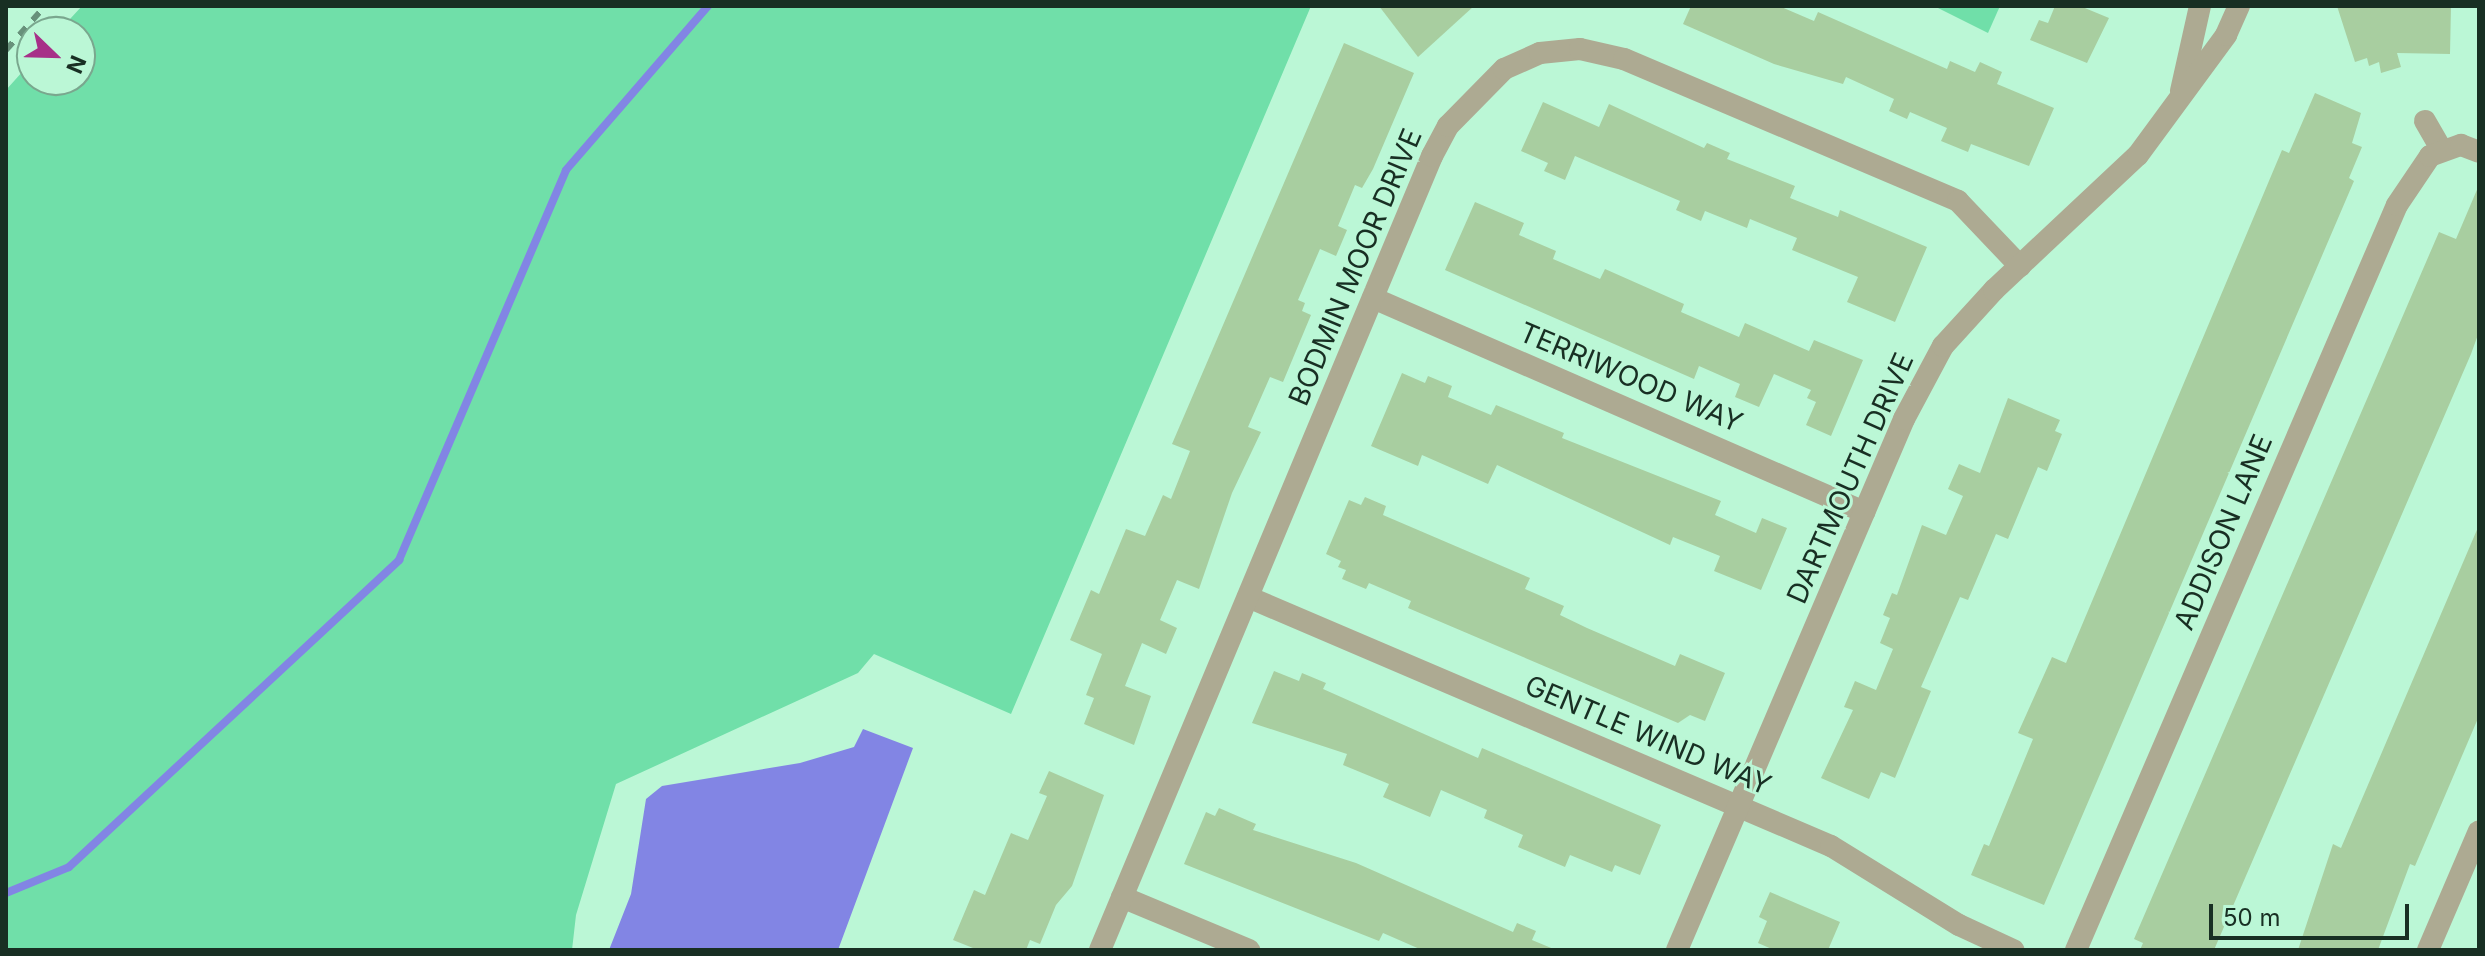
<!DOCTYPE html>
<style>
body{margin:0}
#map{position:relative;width:2485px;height:956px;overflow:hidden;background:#bbf7d6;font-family:Inter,sans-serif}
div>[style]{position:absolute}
.green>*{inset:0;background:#70dfa9}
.water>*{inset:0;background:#8285e4}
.stream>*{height:8px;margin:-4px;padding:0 4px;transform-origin:4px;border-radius:4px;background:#8285e4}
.building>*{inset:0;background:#a8cea0}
.street>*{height:22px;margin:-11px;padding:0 11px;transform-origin:11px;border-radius:11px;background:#adaa92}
.rail>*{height:6px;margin-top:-3px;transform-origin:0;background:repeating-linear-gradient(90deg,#68917b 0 10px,transparent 0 20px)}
span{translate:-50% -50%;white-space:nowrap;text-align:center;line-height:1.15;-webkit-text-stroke:6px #bbf7d6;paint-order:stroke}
.street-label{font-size:28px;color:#182f23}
.frame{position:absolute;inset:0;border:8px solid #182f23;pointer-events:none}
.north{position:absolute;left:16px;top:16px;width:80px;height:80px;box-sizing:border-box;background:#bbf7d6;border:2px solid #7aa78e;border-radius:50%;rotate:113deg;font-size:22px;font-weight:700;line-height:32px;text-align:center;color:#182f23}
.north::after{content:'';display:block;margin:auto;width:28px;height:36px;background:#a73088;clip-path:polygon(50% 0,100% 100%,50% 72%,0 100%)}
.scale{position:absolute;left:2209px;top:904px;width:200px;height:36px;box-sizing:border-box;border:4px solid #182f23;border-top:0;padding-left:10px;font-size:24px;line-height:28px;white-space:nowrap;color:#182f23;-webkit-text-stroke:6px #bbf7d6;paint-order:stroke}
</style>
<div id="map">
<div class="green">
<div style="clip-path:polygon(82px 6px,1311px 6px,1011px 714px,874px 654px,858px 673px,616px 784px,576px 915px,572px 950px,6px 950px,6px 90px,32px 61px,32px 80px,80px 80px,80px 32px,58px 32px)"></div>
<div style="clip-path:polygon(1934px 6px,2000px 6px,1988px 33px)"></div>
</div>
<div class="water">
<div style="clip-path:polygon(863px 729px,913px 748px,838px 950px,609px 950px,631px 894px,646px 799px,662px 786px,800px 763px,854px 747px)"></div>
</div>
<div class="stream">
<div style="left:6px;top:893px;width:68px;rotate:-22.4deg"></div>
<div style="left:69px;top:867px;width:451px;rotate:-42.9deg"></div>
<div style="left:399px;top:560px;width:424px;rotate:-66.8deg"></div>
<div style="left:566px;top:170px;width:217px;rotate:-49.1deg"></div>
</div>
<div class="building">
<div style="clip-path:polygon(1379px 6px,1474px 6px,1418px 57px)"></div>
<div style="clip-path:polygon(1691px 6px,1779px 6px,1814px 21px,1818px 12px,1947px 69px,1950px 61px,1975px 72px,1980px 62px,2002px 72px,1997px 84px,2054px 108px,2029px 166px,1971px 144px,1968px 152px,1941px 141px,1947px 128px,1910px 112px,1907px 119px,1889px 111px,1894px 99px,1846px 77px,1843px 84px,1774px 64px,1683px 24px)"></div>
<div style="clip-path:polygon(2055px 6px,2080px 6px,2109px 18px,2087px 63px,2030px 40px,2039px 20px,2048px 23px)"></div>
<div style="clip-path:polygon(2337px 6px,2451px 6px,2450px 54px,2397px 53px,2401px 67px,2381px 73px,2379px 62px,2369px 66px,2367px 58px,2355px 62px)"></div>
<div style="clip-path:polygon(1344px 43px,1414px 73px,1373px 169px,1362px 188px,1355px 185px,1338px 226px,1347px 230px,1336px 256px,1320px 249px,1298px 300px,1305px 303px,1302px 311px,1311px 315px,1283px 382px,1270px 377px,1248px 427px,1261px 432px,1232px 493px,1199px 589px,1177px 580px,1160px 620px,1177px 628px,1166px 654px,1142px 643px,1125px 686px,1151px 696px,1134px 745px,1084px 724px,1094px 698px,1086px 695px,1102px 654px,1070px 640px,1091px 590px,1099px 594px,1126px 529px,1145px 536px,1163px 495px,1171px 499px,1190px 451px,1172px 444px)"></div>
<div style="clip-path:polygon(2315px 93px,2361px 113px,2352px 143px,2362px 147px,2349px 178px,2354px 181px,2044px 905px,1971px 875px,1984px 844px,1989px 846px,2033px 739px,2018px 733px,2052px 657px,2066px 663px,2282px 150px,2289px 153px)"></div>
<div style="clip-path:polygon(1543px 102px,1599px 127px,1609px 104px,1704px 148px,1707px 143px,1730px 153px,1727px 159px,1795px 186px,1790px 198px,1838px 217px,1840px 210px,1927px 247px,1895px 322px,1847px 302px,1858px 277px,1792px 250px,1797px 238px,1750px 219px,1747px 228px,1705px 211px,1701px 221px,1676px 210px,1680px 201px,1575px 156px,1565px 180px,1544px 171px,1548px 163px,1521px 151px)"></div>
<div style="clip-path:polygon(2479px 185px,2479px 332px,2471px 354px,2214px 950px,2140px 950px,2143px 943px,2134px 939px,2439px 232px,2456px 239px)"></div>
<div style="clip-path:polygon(1475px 202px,1524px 223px,1519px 235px,1556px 251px,1553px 259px,1600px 279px,1605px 269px,1684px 304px,1681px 312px,1739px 337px,1745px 323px,1809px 351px,1814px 340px,1863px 360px,1831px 436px,1806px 425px,1816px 402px,1807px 398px,1811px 390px,1774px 374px,1759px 407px,1735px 397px,1740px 384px,1699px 366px,1694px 379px,1445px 270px)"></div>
<div style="clip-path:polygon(1402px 373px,1425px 383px,1428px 376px,1452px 386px,1448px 397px,1491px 415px,1496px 405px,1564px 433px,1562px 438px,1721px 501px,1715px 515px,1756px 533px,1762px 518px,1787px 528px,1761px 590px,1714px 571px,1720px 556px,1673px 537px,1670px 545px,1497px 465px,1488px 484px,1422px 455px,1418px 466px,1371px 446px)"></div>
<div style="clip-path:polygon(2008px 398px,2060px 420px,2055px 431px,2062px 434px,2047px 471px,2038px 467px,2008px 539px,1996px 534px,1968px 600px,1960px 597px,1921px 687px,1931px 691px,1895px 778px,1881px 772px,1869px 799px,1821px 778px,1853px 710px,1844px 707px,1855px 681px,1876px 690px,1893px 649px,1880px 643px,1890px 618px,1883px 615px,1892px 593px,1897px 595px,1922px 525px,1946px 535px,1963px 496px,1948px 489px,1959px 464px,1980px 473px)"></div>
<div style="clip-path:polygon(1365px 497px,1386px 506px,1383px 515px,1530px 578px,1525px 589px,1564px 606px,1560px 615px,1587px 628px,1675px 666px,1680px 654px,1725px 673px,1705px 721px,1690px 715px,1678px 723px,1408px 608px,1411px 601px,1369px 583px,1366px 589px,1342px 579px,1346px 570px,1338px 567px,1341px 561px,1326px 554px,1349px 500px,1361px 505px)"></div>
<div style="clip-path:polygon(2479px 525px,2479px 716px,2415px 866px,2410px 864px,2378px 950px,2298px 950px,2333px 844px,2341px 848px)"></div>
<div style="clip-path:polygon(1274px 671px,1299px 681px,1302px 673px,1326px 683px,1323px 689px,1478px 758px,1482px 748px,1661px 825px,1640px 875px,1615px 865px,1612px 872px,1570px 855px,1565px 867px,1518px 847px,1523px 835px,1484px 818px,1487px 810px,1441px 790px,1430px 817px,1383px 797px,1389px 784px,1343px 765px,1347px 754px,1252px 723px)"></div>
<div style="clip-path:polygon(1049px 771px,1104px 795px,1072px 886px,1056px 905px,1040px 944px,1030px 940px,1026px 950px,978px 950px,953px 940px,974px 890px,985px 895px,1011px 833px,1028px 840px,1047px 796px,1039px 793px)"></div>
<div style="clip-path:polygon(1219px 808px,1256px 824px,1253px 830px,1356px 863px,1513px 932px,1517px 923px,1536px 931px,1532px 940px,1556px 950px,1422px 950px,1383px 933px,1379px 941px,1184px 864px,1206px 812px,1215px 816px)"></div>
<div style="clip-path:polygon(1770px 892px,1840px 922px,1828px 950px,1774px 950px,1758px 943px,1767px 921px,1759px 917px)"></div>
</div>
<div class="street">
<div style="left:2181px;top:91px;width:87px;rotate:-77.4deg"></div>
<div style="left:2425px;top:121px;width:34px;rotate:60deg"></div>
<div style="left:1373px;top:298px;width:536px;rotate:23.55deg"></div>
<div style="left:1248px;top:597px;width:634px;rotate:23.13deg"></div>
<div style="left:1831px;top:846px;width:150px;rotate:31.7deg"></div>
<div style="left:1959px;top:925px;width:60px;rotate:24.8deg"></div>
<div style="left:1122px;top:897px;width:138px;rotate:22.7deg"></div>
<div style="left:1100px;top:950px;width:861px;rotate:-67.31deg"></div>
<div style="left:1432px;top:156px;width:34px;rotate:-62deg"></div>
<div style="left:1448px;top:126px;width:80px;rotate:-45.5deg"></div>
<div style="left:1504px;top:69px;width:39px;rotate:-24deg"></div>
<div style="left:1540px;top:53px;width:40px;rotate:-5.7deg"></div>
<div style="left:1580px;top:49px;width:45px;rotate:12.8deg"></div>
<div style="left:1624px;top:59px;width:363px;rotate:23deg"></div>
<div style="left:1958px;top:201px;width:90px;rotate:46.4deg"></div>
<div style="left:1677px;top:950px;width:577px;rotate:-66.85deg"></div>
<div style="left:1904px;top:419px;width:83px;rotate:-61.9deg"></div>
<div style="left:1943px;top:346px;width:76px;rotate:-47.7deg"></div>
<div style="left:1994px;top:290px;width:197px;rotate:-43.2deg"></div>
<div style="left:2138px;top:155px;width:149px;rotate:-53.7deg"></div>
<div style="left:2226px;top:35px;width:32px;rotate:-66deg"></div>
<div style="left:2076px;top:950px;width:811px;rotate:-66.69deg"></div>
<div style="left:2397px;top:205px;width:59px;rotate:-56deg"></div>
<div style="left:2430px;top:156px;width:33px;rotate:-20deg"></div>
<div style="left:2461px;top:145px;width:19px;rotate:21deg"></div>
<div style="left:2428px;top:950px;width:129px;rotate:-66.8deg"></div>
</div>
<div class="rail">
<div style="left:6px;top:50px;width:59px;rotate:-48.4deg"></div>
</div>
<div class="street-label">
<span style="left:1355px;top:267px;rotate:-67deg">BODMIN MOOR DRIVE</span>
<span style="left:1631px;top:377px;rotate:23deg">TERRIWOOD WAY</span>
<span style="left:1850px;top:478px;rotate:-66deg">DARTMOUTH DRIVE</span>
<span style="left:2223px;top:532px;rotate:-67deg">ADDISON LANE</span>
<span style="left:1648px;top:735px;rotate:23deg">GENTLE WIND WAY</span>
</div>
<div class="frame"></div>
<div class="north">N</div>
<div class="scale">50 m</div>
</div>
